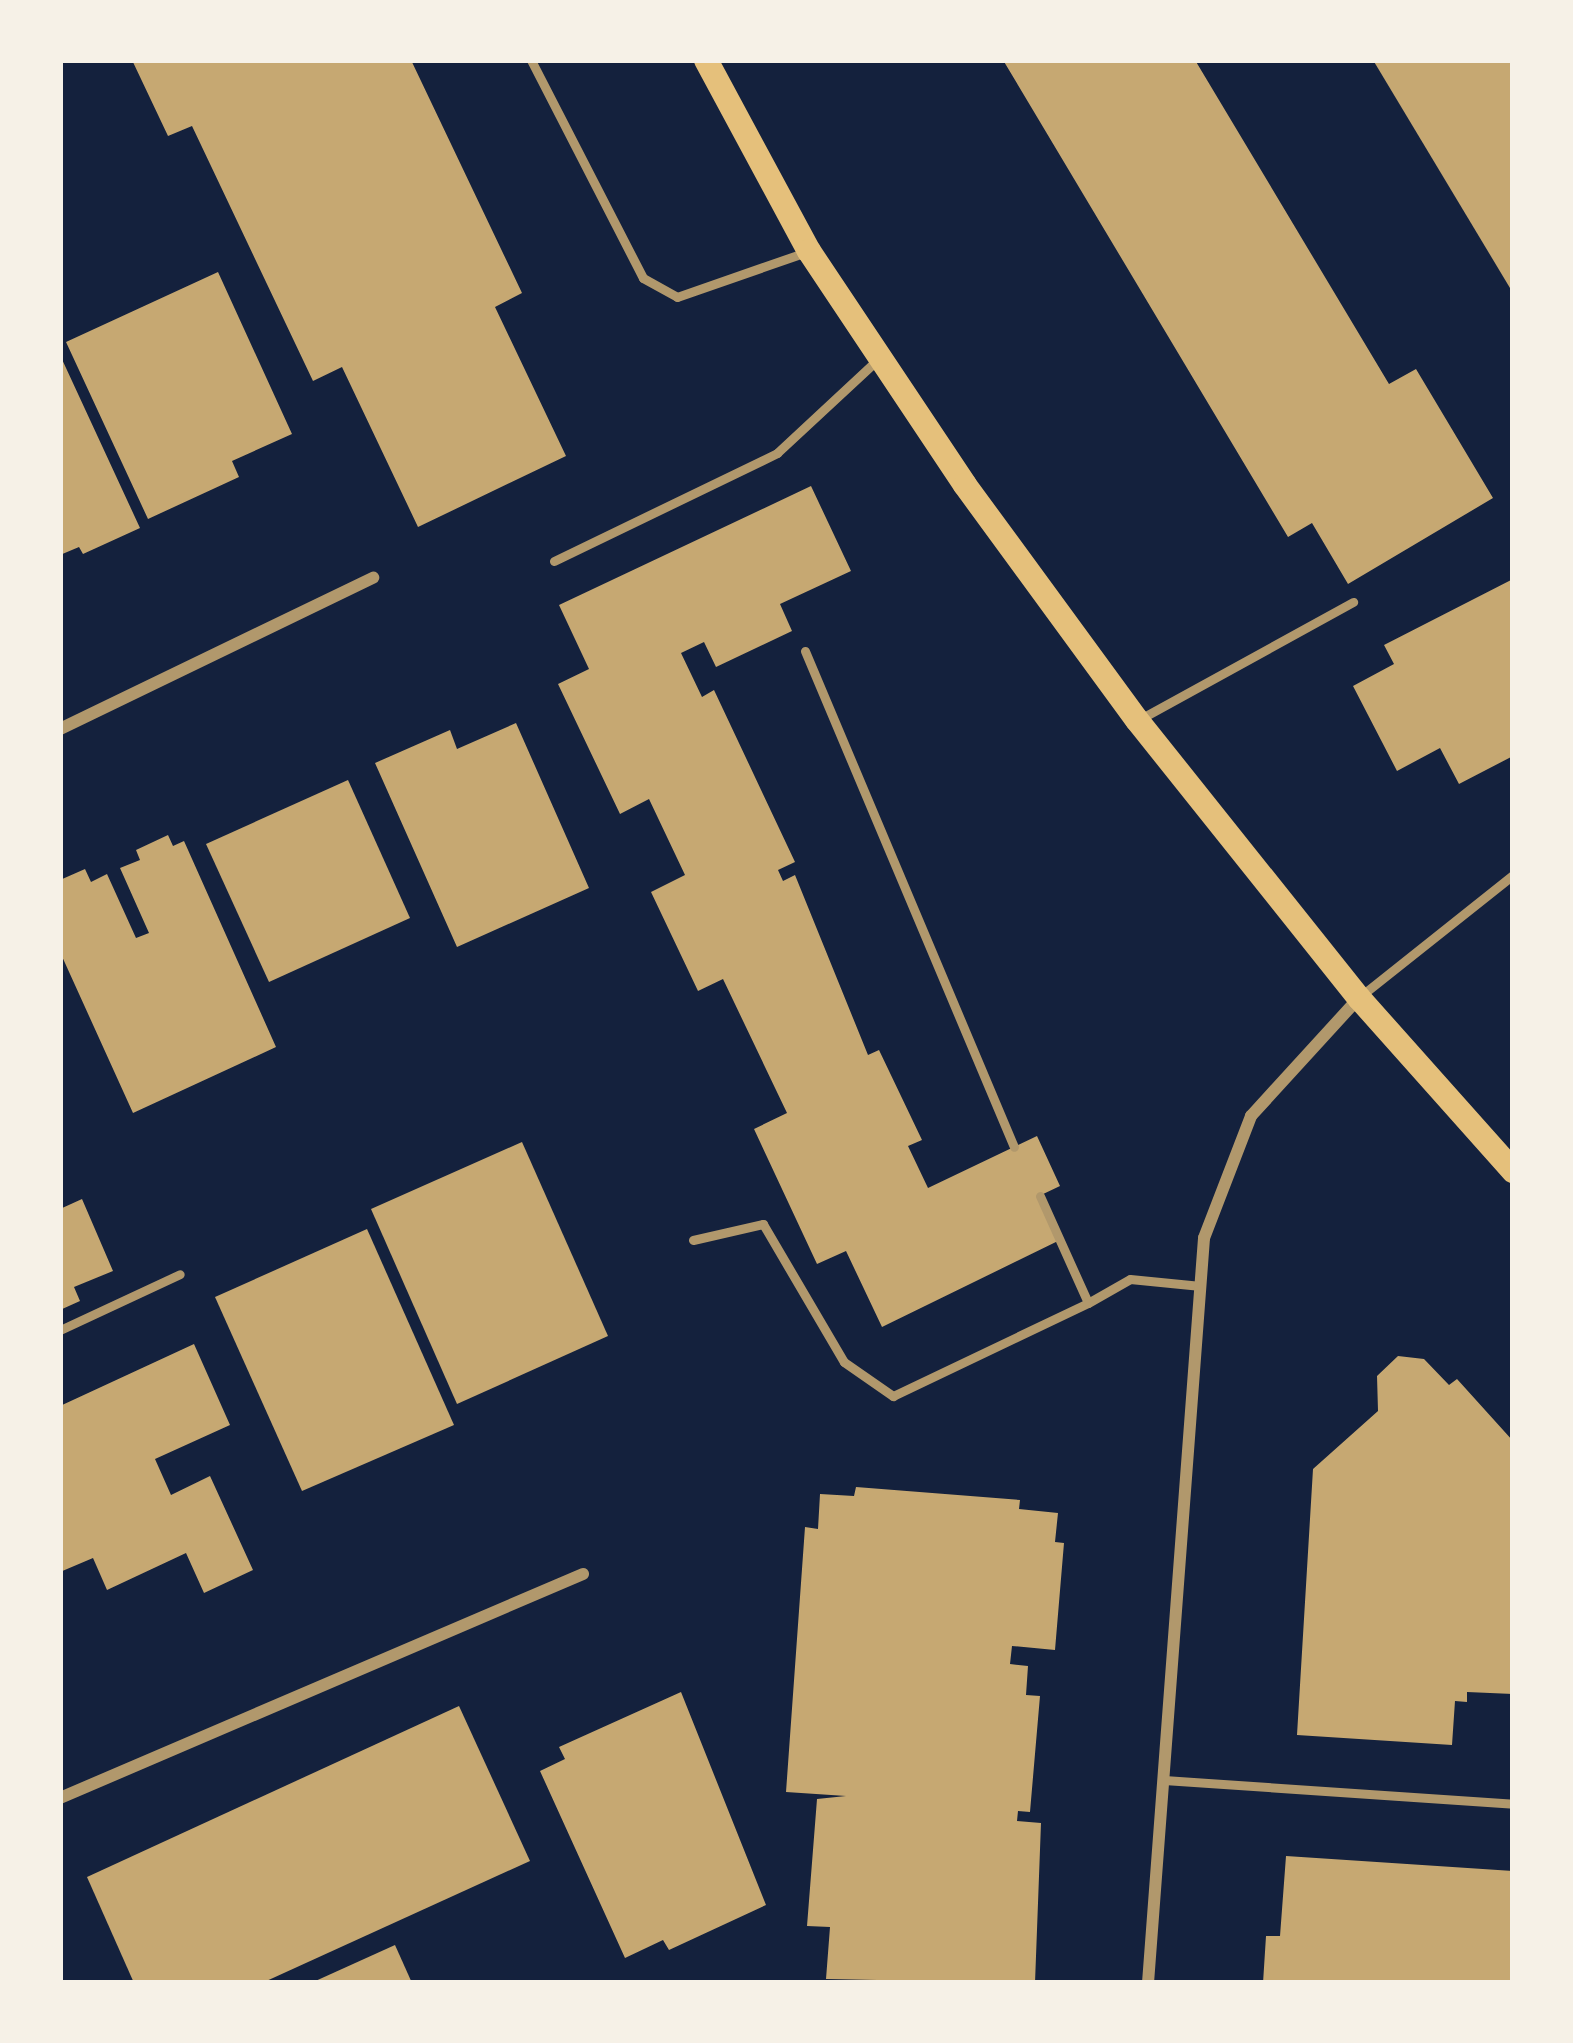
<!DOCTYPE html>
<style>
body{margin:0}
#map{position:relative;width:1573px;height:2043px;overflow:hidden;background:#14213d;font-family:"Noto Sans",sans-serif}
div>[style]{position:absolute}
.building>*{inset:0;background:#c6a872}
.service>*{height:9px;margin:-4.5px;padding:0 4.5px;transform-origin:4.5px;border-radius:4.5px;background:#b1986c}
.minor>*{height:12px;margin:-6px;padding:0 6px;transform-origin:6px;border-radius:6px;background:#b1986c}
.secondary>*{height:24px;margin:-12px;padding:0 12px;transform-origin:12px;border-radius:12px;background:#e5c07b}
span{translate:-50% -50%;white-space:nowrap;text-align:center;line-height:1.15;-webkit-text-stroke:12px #f6f1e7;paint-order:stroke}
.frame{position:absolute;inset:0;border:63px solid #f6f1e7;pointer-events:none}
</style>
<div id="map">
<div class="building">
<div style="clip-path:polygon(132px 60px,411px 60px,522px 293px,495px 307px,566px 456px,418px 527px,342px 367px,313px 381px,192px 126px,168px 136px)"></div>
<div style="clip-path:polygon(1003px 60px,1195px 60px,1389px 384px,1416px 369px,1493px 498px,1348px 584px,1312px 523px,1288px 537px)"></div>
<div style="clip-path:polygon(1373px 60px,1513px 60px,1513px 293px)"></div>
<div style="clip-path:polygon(218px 272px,292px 434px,232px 461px,239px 477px,148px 519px,66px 342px)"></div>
<div style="clip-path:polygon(60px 355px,140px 528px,83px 554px,79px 547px,60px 555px)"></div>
<div style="clip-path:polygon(811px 486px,851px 571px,780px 604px,792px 631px,716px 667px,704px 642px,681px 653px,702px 697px,714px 690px,795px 862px,778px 870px,783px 881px,795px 875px,868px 1055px,879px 1050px,922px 1140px,908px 1146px,928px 1188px,1037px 1136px,1060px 1186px,1039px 1196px,1060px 1240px,882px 1327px,846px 1251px,817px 1264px,754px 1129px,787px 1113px,723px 979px,698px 991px,651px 892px,685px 875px,649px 799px,620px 814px,558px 684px,589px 669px,559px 605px)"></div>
<div style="clip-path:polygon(1513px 579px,1513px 756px,1459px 784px,1440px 748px,1397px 771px,1353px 686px,1394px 664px,1384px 645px)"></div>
<div style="clip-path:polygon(516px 723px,589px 888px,457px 947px,375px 763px,450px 730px,457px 749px)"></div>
<div style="clip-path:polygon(348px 780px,410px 918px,269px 982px,206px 844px)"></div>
<div style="clip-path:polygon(168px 835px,173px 846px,184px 841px,276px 1047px,133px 1113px,60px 952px,60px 880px,85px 869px,91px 882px,107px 874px,136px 938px,149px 933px,120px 868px,140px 860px,136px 850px)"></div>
<div style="clip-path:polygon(522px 1142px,608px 1336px,457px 1404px,371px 1209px)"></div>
<div style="clip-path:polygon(82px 1199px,113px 1271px,74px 1287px,80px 1301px,60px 1310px,60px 1209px)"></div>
<div style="clip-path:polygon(367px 1229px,454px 1425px,302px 1491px,215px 1297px)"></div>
<div style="clip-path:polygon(194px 1344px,230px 1425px,155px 1459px,171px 1495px,210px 1476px,253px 1570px,204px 1593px,186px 1553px,107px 1590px,93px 1558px,60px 1572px,60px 1406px)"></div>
<div style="clip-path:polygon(1398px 1356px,1424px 1359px,1449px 1385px,1457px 1379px,1513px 1441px,1513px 1694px,1467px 1692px,1467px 1702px,1455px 1701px,1452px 1745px,1297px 1735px,1313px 1469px,1378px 1411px,1377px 1376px)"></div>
<div style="clip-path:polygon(856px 1487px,1020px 1500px,1019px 1509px,1058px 1513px,1055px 1542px,1064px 1543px,1055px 1650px,1012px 1646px,1010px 1664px,1028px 1666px,1026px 1695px,1040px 1696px,1030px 1812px,1018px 1811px,1017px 1821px,1041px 1823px,1035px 1983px,826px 1979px,830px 1927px,807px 1926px,817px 1799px,846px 1796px,786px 1792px,805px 1527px,818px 1529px,820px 1494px,854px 1496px)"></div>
<div style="clip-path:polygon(681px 1692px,766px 1905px,669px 1950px,663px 1940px,625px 1958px,540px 1771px,565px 1759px,559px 1747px)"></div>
<div style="clip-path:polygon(459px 1706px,530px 1861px,262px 1983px,134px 1983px,87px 1877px)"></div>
<div style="clip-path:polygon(1286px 1856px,1513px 1871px,1513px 1983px,1263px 1983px,1266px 1936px,1280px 1936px)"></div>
<div style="clip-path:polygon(395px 1945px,412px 1983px,311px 1983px)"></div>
</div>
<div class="service">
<div style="left:531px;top:60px;width:245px;rotate:62.8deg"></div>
<div style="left:643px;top:278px;width:39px;rotate:29deg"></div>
<div style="left:677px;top:297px;width:137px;rotate:-19.2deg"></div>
<div style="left:554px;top:561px;width:248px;rotate:-25.8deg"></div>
<div style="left:777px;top:453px;width:135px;rotate:-42.9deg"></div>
<div style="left:805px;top:651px;width:538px;rotate:67.15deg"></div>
<div style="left:1142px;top:718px;width:241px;rotate:-28.8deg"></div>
<div style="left:1362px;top:995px;width:193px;rotate:-38.5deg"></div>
<div style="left:1040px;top:1196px;width:117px;rotate:65.8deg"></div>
<div style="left:1088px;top:1303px;width:48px;rotate:-29.7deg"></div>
<div style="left:1130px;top:1279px;width:71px;rotate:5.6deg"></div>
<div style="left:693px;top:1240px;width:72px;rotate:-12.9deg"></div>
<div style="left:763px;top:1224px;width:160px;rotate:59.6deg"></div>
<div style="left:844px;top:1362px;width:60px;rotate:34.8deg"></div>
<div style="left:893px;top:1396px;width:216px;rotate:-25.5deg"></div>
<div style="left:60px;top:1330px;width:132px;rotate:-25deg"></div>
<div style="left:1164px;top:1780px;width:350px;rotate:3.9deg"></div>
</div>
<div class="minor">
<div style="left:60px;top:729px;width:348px;rotate:-25.8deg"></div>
<div style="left:60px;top:1798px;width:569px;rotate:-23.19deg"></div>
<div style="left:1148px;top:1983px;width:747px;rotate:-85.7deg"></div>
<div style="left:1204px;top:1238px;width:131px;rotate:-68.9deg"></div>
<div style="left:1251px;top:1116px;width:159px;rotate:-47.6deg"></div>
</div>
<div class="secondary">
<div style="left:706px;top:60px;width:217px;rotate:61.7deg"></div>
<div style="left:809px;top:251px;width:281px;rotate:56.3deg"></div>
<div style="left:965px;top:485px;width:291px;rotate:53.8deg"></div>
<div style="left:1137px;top:720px;width:356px;rotate:51.4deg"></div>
<div style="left:1359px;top:998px;width:232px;rotate:48.3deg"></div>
</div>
<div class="frame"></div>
</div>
